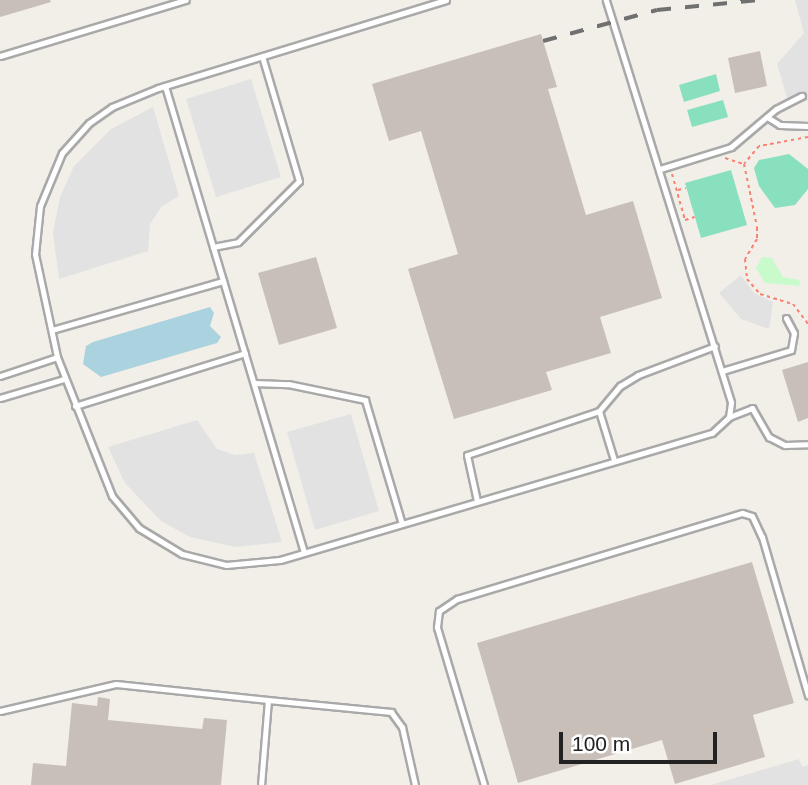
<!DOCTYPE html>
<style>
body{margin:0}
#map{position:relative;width:808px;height:785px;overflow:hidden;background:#f2efe9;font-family:Arial,sans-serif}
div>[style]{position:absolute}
.park>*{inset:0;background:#c8facc}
.pitch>*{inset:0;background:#88e0be}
.parking>*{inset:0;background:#e2e2e2}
.water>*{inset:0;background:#aad3df}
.building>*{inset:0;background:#c7bfb8}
.path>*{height:2px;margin-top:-1px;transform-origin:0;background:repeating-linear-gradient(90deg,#fa8072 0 3.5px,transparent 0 7px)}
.roads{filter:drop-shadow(2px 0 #a9a9a9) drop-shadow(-2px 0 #a9a9a9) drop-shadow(0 2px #a9a9a9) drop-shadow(0 -2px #a9a9a9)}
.lane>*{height:5px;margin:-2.5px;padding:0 2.5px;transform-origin:2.5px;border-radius:2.5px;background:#fff}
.rail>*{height:3.5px;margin-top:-1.75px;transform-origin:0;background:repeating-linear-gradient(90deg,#707070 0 14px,transparent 0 28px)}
span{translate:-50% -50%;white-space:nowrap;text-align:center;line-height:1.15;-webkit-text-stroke:6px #fff;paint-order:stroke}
.scale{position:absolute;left:559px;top:732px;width:158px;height:32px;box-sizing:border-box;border:4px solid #222;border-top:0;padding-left:9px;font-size:21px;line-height:24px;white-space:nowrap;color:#222;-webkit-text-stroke:5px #fff;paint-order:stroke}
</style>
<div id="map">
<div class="park">
<div style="clip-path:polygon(762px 257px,772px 258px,783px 277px,799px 280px,801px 286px,765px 283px,756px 268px)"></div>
</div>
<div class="pitch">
<div style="clip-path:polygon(716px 74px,720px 91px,684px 102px,679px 85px)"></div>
<div style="clip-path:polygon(723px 100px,728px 117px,692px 127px,687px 110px)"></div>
<div style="clip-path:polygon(789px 154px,808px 169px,808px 189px,795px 205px,775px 208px,759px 186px,754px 168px,759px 160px)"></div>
<div style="clip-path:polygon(731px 170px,747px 225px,701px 238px,685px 183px)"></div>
</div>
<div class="parking">
<div style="clip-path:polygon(795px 0,808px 0,808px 100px,790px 107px,777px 64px,804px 33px)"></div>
<div style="clip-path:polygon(251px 79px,281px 177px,216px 197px,186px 99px)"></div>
<div style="clip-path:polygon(153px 107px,179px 196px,162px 206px,150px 224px,148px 251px,59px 279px,53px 233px,60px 197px,74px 166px,111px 129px)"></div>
<div style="clip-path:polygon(741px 275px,754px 293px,773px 302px,769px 329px,741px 319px,719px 293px)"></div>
<div style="clip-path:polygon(351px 414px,379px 511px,315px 530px,287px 432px)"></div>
<div style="clip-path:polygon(197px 420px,217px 449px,235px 455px,254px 453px,282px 542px,235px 547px,190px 537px,161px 521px,125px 483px,108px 447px)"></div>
<div style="clip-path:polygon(799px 759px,802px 767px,808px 765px,808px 785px,711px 785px)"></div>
</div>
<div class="water">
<div style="clip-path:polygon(210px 307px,214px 313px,210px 326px,221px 337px,217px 343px,101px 377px,83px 364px,86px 346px,93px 342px)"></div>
</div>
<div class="building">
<div style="clip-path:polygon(0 0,50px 0,51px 2px,0 17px)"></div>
<div style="clip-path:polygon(541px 34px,557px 87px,548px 89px,586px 215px,633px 201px,662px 298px,600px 317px,611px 353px,546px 372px,552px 390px,454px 419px,408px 269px,458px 254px,421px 131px,389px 141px,372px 84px)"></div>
<div style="clip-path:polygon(760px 51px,767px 86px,735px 93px,728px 58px)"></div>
<div style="clip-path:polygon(316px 257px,337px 328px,279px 345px,258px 273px)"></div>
<div style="clip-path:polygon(808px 362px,808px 418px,798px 422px,782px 370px)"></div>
<div style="clip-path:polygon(752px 562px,794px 703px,753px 715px,765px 757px,675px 784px,662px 740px,518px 783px,477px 643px)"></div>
<div style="clip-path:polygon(98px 697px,110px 699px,108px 720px,202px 729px,204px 718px,227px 720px,221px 785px,31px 785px,33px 763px,66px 766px,72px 703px,97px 706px)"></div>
</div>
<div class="path">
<div style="left:808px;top:137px;width:50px;rotate:169.6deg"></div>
<div style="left:759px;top:146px;width:23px;rotate:130deg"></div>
<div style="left:744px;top:164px;width:64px;rotate:78.3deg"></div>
<div style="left:757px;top:227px;width:12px;rotate:90deg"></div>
<div style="left:757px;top:239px;width:23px;rotate:121deg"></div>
<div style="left:745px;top:259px;width:20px;rotate:84deg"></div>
<div style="left:747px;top:279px;width:20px;rotate:49deg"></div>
<div style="left:760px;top:294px;width:34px;rotate:17deg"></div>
<div style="left:793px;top:304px;width:25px;rotate:53deg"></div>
<div style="left:725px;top:158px;width:19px;rotate:18deg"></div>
<div style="left:672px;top:174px;width:48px;rotate:74.2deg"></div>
<div style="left:685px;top:220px;width:10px;rotate:-17deg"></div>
<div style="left:678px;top:190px;width:8px;rotate:-14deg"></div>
</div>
<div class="roads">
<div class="lane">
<div style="left:446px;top:0;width:301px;rotate:163deg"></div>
<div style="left:158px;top:88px;width:50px;rotate:157.6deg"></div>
<div style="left:112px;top:107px;width:28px;rotate:145deg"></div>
<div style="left:89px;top:123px;width:40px;rotate:132deg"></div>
<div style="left:62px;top:153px;width:57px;rotate:112.5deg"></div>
<div style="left:40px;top:206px;width:48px;rotate:95.9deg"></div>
<div style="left:35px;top:254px;width:105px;rotate:77.9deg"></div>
<div style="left:57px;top:357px;width:149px;rotate:68.4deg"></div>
<div style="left:112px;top:496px;width:42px;rotate:49.8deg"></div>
<div style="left:139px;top:528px;width:50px;rotate:31.2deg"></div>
<div style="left:182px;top:554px;width:45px;rotate:14deg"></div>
<div style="left:226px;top:565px;width:54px;rotate:-5.3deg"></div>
<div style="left:280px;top:560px;width:450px;rotate:-16.4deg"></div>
<div style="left:712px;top:433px;width:23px;rotate:-43deg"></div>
<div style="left:729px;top:417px;width:15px;rotate:-82deg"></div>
<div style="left:731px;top:402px;width:421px;rotate:-107.3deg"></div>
<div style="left:0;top:56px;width:194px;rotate:-16.8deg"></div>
<div style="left:165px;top:86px;width:487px;rotate:73.4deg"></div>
<div style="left:767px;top:117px;width:15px;rotate:32deg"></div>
<div style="left:780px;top:125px;width:28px;rotate:2deg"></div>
<div style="left:660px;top:169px;width:74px;rotate:-17.2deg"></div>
<div style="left:731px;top:147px;width:59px;rotate:-40.2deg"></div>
<div style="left:776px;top:109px;width:29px;rotate:-27deg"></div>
<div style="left:213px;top:247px;width:25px;rotate:-11deg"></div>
<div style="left:238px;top:242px;width:86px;rotate:-45deg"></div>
<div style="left:299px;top:181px;width:130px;rotate:-106.5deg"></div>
<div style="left:52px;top:330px;width:178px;rotate:-16deg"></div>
<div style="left:722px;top:371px;width:72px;rotate:-16.9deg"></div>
<div style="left:791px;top:350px;width:17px;rotate:-80deg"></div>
<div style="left:794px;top:333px;width:17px;rotate:-118deg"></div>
<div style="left:0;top:376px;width:60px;rotate:-18.4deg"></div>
<div style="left:254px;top:383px;width:34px;rotate:2deg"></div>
<div style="left:288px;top:384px;width:79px;rotate:11.7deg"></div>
<div style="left:365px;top:400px;width:129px;rotate:73.4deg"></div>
<div style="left:0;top:398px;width:67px;rotate:-16.5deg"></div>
<div style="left:75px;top:406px;width:178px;rotate:-17.3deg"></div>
<div style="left:599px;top:411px;width:51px;rotate:73deg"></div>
<div style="left:729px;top:417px;width:25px;rotate:-21deg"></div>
<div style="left:752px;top:408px;width:34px;rotate:60deg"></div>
<div style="left:769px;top:437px;width:18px;rotate:27deg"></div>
<div style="left:785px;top:445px;width:23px;rotate:-2deg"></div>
<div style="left:477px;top:501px;width:47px;rotate:-102.3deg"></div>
<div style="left:467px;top:455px;width:139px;rotate:-18.4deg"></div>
<div style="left:599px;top:411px;width:33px;rotate:-50deg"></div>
<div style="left:620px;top:386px;width:21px;rotate:-31deg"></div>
<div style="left:638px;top:375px;width:82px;rotate:-20.6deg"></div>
<div style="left:268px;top:700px;width:124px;rotate:5.6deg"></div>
<div style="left:391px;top:712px;width:19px;rotate:54deg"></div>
<div style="left:402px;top:727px;width:59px;rotate:77.4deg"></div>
<div style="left:0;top:711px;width:119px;rotate:-13.1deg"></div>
<div style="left:116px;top:684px;width:153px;rotate:6deg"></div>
<div style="left:268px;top:700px;width:85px;rotate:94.7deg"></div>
<div style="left:484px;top:785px;width:165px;rotate:-106.6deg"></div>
<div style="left:437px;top:627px;width:16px;rotate:-83deg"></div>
<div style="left:439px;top:611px;width:22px;rotate:-34deg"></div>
<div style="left:457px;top:599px;width:298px;rotate:-16.8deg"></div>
<div style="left:742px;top:513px;width:10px;rotate:17deg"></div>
<div style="left:752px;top:516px;width:23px;rotate:65deg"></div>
<div style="left:762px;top:537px;width:165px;rotate:73.8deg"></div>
</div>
</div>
<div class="rail">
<div style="left:543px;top:41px;width:118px;rotate:-15.2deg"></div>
<div style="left:657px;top:10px;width:102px;rotate:-5.6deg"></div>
</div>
<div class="scale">100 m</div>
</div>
